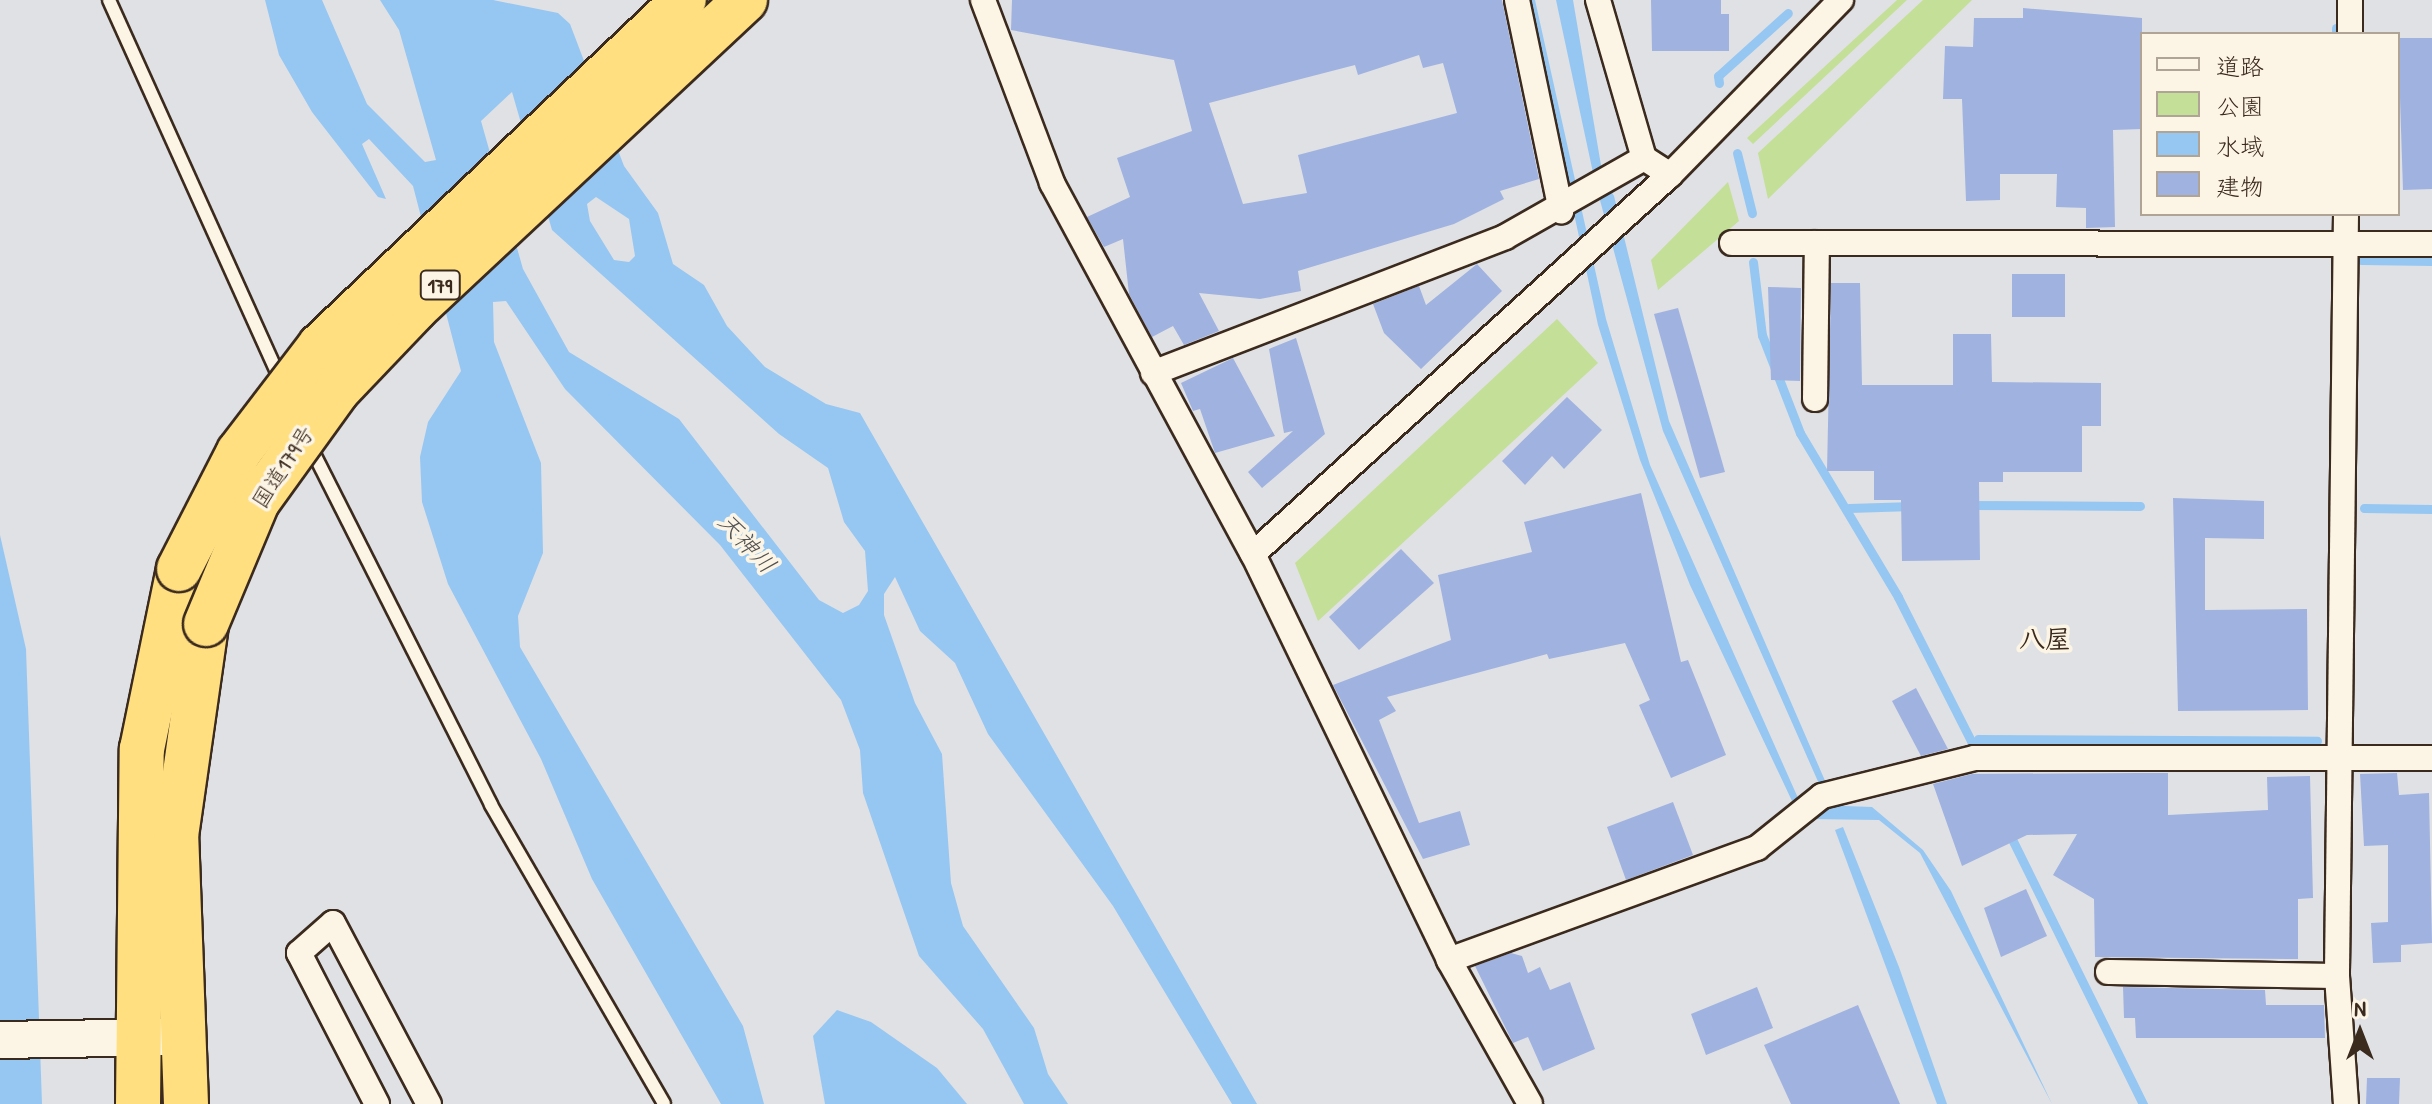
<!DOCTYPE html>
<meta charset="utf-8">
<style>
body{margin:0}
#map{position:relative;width:2432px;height:1104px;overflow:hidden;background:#e0e1e4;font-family:"Patrick Hand","Klee One",sans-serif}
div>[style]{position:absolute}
.green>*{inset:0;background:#c4df97}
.water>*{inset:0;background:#96c7f2}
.stream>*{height:9px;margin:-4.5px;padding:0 4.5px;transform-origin:4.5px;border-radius:4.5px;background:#96c7f2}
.building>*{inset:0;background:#a0b2e0}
.roads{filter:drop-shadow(2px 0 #3b2a1e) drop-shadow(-2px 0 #3b2a1e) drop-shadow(0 2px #3b2a1e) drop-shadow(0 -2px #3b2a1e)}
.lane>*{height:12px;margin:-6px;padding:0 6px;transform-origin:6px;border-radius:6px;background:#fcf5e5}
.street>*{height:24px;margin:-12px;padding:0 12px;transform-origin:12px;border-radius:12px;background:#fcf5e5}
.secondary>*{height:36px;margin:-18px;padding:0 18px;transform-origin:18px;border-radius:18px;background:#fcf5e5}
.highway>*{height:44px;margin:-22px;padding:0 22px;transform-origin:22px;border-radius:22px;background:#ffdf80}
.bridges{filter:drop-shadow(2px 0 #3b2a1e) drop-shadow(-2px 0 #3b2a1e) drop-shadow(0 2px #3b2a1e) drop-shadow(0 -2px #3b2a1e)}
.highway-bridge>*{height:44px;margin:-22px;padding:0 22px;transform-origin:22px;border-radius:22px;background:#ffdf80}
span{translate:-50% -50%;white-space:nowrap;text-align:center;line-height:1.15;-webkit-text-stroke:7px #fcf5e5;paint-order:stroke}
.shield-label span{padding:2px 6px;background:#fcf5e5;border:2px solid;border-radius:6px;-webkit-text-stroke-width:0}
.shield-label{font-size:20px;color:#3b2a1e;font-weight:700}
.street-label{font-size:22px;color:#3b2a1e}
.water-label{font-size:24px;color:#525153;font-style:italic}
.quarter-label{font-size:26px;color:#3b2a1e;font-weight:700}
.legend{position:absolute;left:2140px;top:32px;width:260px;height:184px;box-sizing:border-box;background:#fcf5e5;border:2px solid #afa495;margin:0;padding:10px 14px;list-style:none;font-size:24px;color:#3b2a1e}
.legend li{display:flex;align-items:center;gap:16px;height:40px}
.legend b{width:40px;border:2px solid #afa495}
.north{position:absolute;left:2320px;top:992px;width:80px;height:80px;-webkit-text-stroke:6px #fcf5e5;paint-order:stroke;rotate:0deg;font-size:22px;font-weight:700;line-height:32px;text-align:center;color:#3b2a1e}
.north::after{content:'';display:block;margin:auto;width:28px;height:36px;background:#3b2a1e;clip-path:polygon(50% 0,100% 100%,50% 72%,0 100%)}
</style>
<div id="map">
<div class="green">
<div style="clip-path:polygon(1897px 0,1907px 0,1753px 144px,1747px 138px)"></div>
<div style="clip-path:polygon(1923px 0,1972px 0,1768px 199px,1758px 153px)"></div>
<div style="clip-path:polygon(1728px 182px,1739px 221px,1658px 290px,1651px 260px)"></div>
<div style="clip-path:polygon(1557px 319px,1598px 363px,1318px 621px,1295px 563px)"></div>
</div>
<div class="water">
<div style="clip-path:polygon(evenodd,265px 0,322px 0,367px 104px,425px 162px,436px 160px,399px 30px,380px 0,493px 0,558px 13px,570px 24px,624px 166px,658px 213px,673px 264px,704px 285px,727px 326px,765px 367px,826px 404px,860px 413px,1257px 1104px,1232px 1104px,1113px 906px,988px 734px,955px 663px,920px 631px,895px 577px,884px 594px,884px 615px,915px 703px,942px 754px,951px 883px,963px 926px,1034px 1028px,1048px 1074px,1068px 1104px,1024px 1104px,983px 1029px,919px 956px,863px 793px,860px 750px,841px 700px,720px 545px,565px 389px,506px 301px,493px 302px,494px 342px,541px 463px,543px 553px,518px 616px,520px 647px,743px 1026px,764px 1104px,721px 1104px,592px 879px,541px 759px,448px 584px,422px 502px,420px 457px,428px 422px,461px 371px,413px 186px,369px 139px,362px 144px,386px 199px,378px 197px,312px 112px,279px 55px,265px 0,512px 92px,552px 230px,779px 434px,828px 468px,844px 522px,865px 551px,868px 591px,859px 605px,843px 613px,819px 600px,679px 419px,569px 352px,523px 269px,481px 121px,512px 92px,265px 0,596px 197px,629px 219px,635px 256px,629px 262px,614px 260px,590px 221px,587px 204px,596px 197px)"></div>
<div style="clip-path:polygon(1528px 0,1535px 0,1606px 319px,1650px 465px,1798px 798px,1792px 801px,1690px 585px,1640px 460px,1598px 325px)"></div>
<div style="clip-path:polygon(1556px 0,1573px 0,1603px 177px,1614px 196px,1669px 421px,1826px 783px,1820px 786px,1663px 431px,1595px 182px)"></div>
<div style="clip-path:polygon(0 535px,26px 649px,42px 1104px,0 1104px)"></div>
<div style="clip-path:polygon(1818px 805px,1872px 807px,1923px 850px,1951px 891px,2052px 1104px,1920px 853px,1879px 820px,1810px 819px)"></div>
<div style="clip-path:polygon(1843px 827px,1899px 967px,1947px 1104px,1937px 1104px,1835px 830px)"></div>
<div style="clip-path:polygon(837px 1010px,871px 1022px,937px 1068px,967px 1104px,825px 1104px,813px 1036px)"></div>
</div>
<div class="stream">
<div style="left:2336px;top:34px;width:6px;rotate:-90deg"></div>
<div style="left:1719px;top:83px;width:7px;rotate:-98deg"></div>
<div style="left:1718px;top:76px;width:94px;rotate:-42deg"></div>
<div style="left:1737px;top:153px;width:62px;rotate:76deg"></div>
<div style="left:2361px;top:260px;width:71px;rotate:0.8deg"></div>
<div style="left:1753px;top:262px;width:74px;rotate:83deg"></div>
<div style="left:1762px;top:335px;width:105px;rotate:68.8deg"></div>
<div style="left:1800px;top:433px;width:191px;rotate:59.1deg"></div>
<div style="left:1898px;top:597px;width:168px;rotate:63.1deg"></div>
<div style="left:1967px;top:505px;width:173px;rotate:0.3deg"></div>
<div style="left:1849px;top:508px;width:64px;rotate:-1.8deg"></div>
<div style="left:2364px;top:508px;width:68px;rotate:0.8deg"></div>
<div style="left:1978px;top:739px;width:339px;rotate:0.3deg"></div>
<div style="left:2008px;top:831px;width:305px;rotate:63.7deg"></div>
</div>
<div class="building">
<div style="clip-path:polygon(evenodd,1012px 0,1502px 0,1539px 179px,1500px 191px,1504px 199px,1454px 224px,1298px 271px,1301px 291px,1260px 299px,1199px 293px,1219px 331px,1184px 345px,1173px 326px,1152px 337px,1129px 294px,1123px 239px,1104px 247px,1087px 217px,1130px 197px,1117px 158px,1192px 131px,1174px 60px,1011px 30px,1012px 0,1419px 55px,1423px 68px,1443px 63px,1457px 113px,1298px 155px,1307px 193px,1243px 204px,1209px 103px,1355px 65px,1358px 75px,1419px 55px)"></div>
<div style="clip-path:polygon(1651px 0,1721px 0,1721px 14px,1729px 14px,1729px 51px,1652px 51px)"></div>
<div style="clip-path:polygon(2023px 8px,2142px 18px,2142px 129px,2113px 130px,2115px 227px,2086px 228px,2086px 208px,2056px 207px,2057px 174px,2000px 174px,2000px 200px,1966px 201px,1962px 99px,1943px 99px,1945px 46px,1973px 47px,1974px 18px,2023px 18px)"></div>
<div style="clip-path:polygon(2398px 38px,2432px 38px,2432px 189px,2403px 190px)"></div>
<div style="clip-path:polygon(1477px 264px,1502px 291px,1421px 369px,1384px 333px,1373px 304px,1419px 286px,1426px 305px)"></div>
<div style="clip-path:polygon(2012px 274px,2065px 274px,2065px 317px,2012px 317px)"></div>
<div style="clip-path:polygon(1831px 283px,1860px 283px,1862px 385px,1953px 385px,1953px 334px,1991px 334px,1992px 382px,2101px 383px,2101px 426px,2082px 426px,2082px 472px,2003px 472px,2003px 482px,1979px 482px,1980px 560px,1902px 561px,1901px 500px,1874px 500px,1874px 471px,1827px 471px)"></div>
<div style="clip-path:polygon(1768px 287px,1801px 288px,1800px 381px,1771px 380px)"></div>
<div style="clip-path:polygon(1678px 308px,1725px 472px,1700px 478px,1654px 314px)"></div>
<div style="clip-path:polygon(1296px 338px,1325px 434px,1262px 488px,1248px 472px,1293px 431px,1284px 433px,1269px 349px)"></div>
<div style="clip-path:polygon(1233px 358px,1275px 436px,1215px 453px,1200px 409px,1193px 411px,1181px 383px)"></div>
<div style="clip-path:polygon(1567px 397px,1602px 430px,1564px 469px,1552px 456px,1525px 485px,1502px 461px)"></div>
<div style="clip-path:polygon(1641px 493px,1681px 662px,1688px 660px,1726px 755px,1671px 778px,1639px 705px,1650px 700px,1625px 643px,1549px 659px,1547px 654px,1387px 697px,1396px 711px,1379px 720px,1419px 823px,1460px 811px,1470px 845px,1423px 859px,1333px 685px,1451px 640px,1438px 575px,1532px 552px,1524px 522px)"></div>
<div style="clip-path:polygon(2173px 498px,2264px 501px,2264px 539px,2205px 538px,2205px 610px,2307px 609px,2308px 710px,2178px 711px)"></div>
<div style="clip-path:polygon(1401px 549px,1434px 583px,1359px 650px,1329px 617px)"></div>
<div style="clip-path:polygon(1916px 688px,1948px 749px,1921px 756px,1892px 701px)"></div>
<div style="clip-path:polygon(2137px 773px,2168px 773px,2168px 815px,2268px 810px,2267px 777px,2310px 776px,2313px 898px,2298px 899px,2298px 959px,2095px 957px,2094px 899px,2053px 875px,2077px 834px,2027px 835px,1962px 866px,1933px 784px,1972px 774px)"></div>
<div style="clip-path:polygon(2397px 773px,2399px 795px,2429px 793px,2432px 943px,2401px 945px,2401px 962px,2373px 963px,2371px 923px,2388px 922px,2388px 845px,2364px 846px,2360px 774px)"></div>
<div style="clip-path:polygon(1673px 802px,1693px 855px,1626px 880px,1607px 827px)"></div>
<div style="clip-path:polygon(2026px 889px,2047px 936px,2001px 957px,1984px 908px)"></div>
<div style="clip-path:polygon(1511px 953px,1522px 956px,1528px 973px,1540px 967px,1550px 990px,1570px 982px,1595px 1049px,1543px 1071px,1528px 1037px,1513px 1043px,1475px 966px)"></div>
<div style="clip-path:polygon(1757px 987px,1773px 1028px,1706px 1055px,1691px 1014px)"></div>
<div style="clip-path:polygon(2123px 987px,2265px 990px,2266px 1005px,2324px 1005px,2325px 1038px,2136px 1038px,2135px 1018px,2124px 1018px)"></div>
<div style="clip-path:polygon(1858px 1005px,1900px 1104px,1791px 1104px,1764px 1045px)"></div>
<div style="clip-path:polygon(2367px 1078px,2400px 1078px,2399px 1104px,2366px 1104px)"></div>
</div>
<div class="roads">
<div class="lane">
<div style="left:109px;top:0;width:421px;rotate:65.7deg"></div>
<div style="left:309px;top:444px;width:404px;rotate:63.2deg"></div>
<div style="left:491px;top:805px;width:345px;rotate:59.9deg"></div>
</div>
<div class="street">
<div style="left:983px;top:0;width:196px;rotate:69.3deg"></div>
<div style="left:1052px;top:183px;width:422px;rotate:61.6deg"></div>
<div style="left:1253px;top:554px;width:451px;rotate:64.2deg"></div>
<div style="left:1449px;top:960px;width:165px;rotate:60.6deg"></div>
<div style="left:1517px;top:0;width:216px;rotate:78.2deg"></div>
<div style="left:1598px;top:0;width:165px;rotate:73.8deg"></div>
<div style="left:2350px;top:34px;width:34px;rotate:-90deg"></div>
<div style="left:2346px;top:214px;width:762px;rotate:90.68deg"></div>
<div style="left:2337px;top:976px;width:128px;rotate:86deg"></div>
<div style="left:1732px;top:243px;width:700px;rotate:0.08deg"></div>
<div style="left:1153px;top:373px;width:377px;rotate:-21.1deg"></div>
<div style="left:1505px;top:237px;width:160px;rotate:-29.6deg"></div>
<div style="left:1644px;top:158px;width:31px;rotate:33deg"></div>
<div style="left:1670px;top:175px;width:245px;rotate:-45.7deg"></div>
<div style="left:1815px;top:399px;width:156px;rotate:-89.3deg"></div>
<div style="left:1253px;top:554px;width:563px;rotate:-42.27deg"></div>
<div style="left:1449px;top:960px;width:328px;rotate:-20deg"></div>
<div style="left:1757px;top:848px;width:83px;rotate:-38.7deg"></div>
<div style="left:1822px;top:796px;width:157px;rotate:-14deg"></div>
<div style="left:1974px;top:758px;width:458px"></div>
<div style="left:2108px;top:972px;width:229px;rotate:1deg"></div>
<div style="left:377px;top:1104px;width:170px;rotate:-117.3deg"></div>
<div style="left:299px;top:953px;width:45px;rotate:-41.4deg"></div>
<div style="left:333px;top:923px;width:205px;rotate:62.1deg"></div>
</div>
<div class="secondary">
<div style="left:0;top:1040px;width:166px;rotate:-1deg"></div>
</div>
<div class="highway">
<div style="left:138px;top:1104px;width:355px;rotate:-89.4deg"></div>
<div style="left:142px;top:749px;width:184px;rotate:-78.4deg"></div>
<div style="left:186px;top:1104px;width:268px;rotate:-92.1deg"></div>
<div style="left:176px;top:836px;width:214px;rotate:-81.9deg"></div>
</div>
</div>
<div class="bridges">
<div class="highway-bridge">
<div style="left:179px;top:569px;width:131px;rotate:-62.9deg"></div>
<div style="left:239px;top:452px;width:133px;rotate:-52.6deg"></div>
<div style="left:320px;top:346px;width:502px;rotate:-43.55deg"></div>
<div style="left:206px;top:624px;width:132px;rotate:-67.3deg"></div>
<div style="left:257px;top:502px;width:137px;rotate:-54.2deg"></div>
<div style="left:337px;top:391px;width:113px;rotate:-46.4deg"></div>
<div style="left:415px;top:309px;width:452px;rotate:-43.1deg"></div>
</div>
</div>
<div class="shield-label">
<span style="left:440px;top:285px">179</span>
</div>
<div class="street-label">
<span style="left:283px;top:467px;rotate:-57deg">国道179号</span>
</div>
<div class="water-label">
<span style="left:747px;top:543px;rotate:47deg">天神川</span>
</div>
<div class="quarter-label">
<span style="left:2045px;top:639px">八屋</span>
</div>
<ul class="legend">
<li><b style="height:10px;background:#fcf5e5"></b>道路</li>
<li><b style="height:22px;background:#c4df97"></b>公園</li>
<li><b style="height:22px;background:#96c7f2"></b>水域</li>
<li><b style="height:22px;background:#a0b2e0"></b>建物</li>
</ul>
<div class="north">N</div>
</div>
